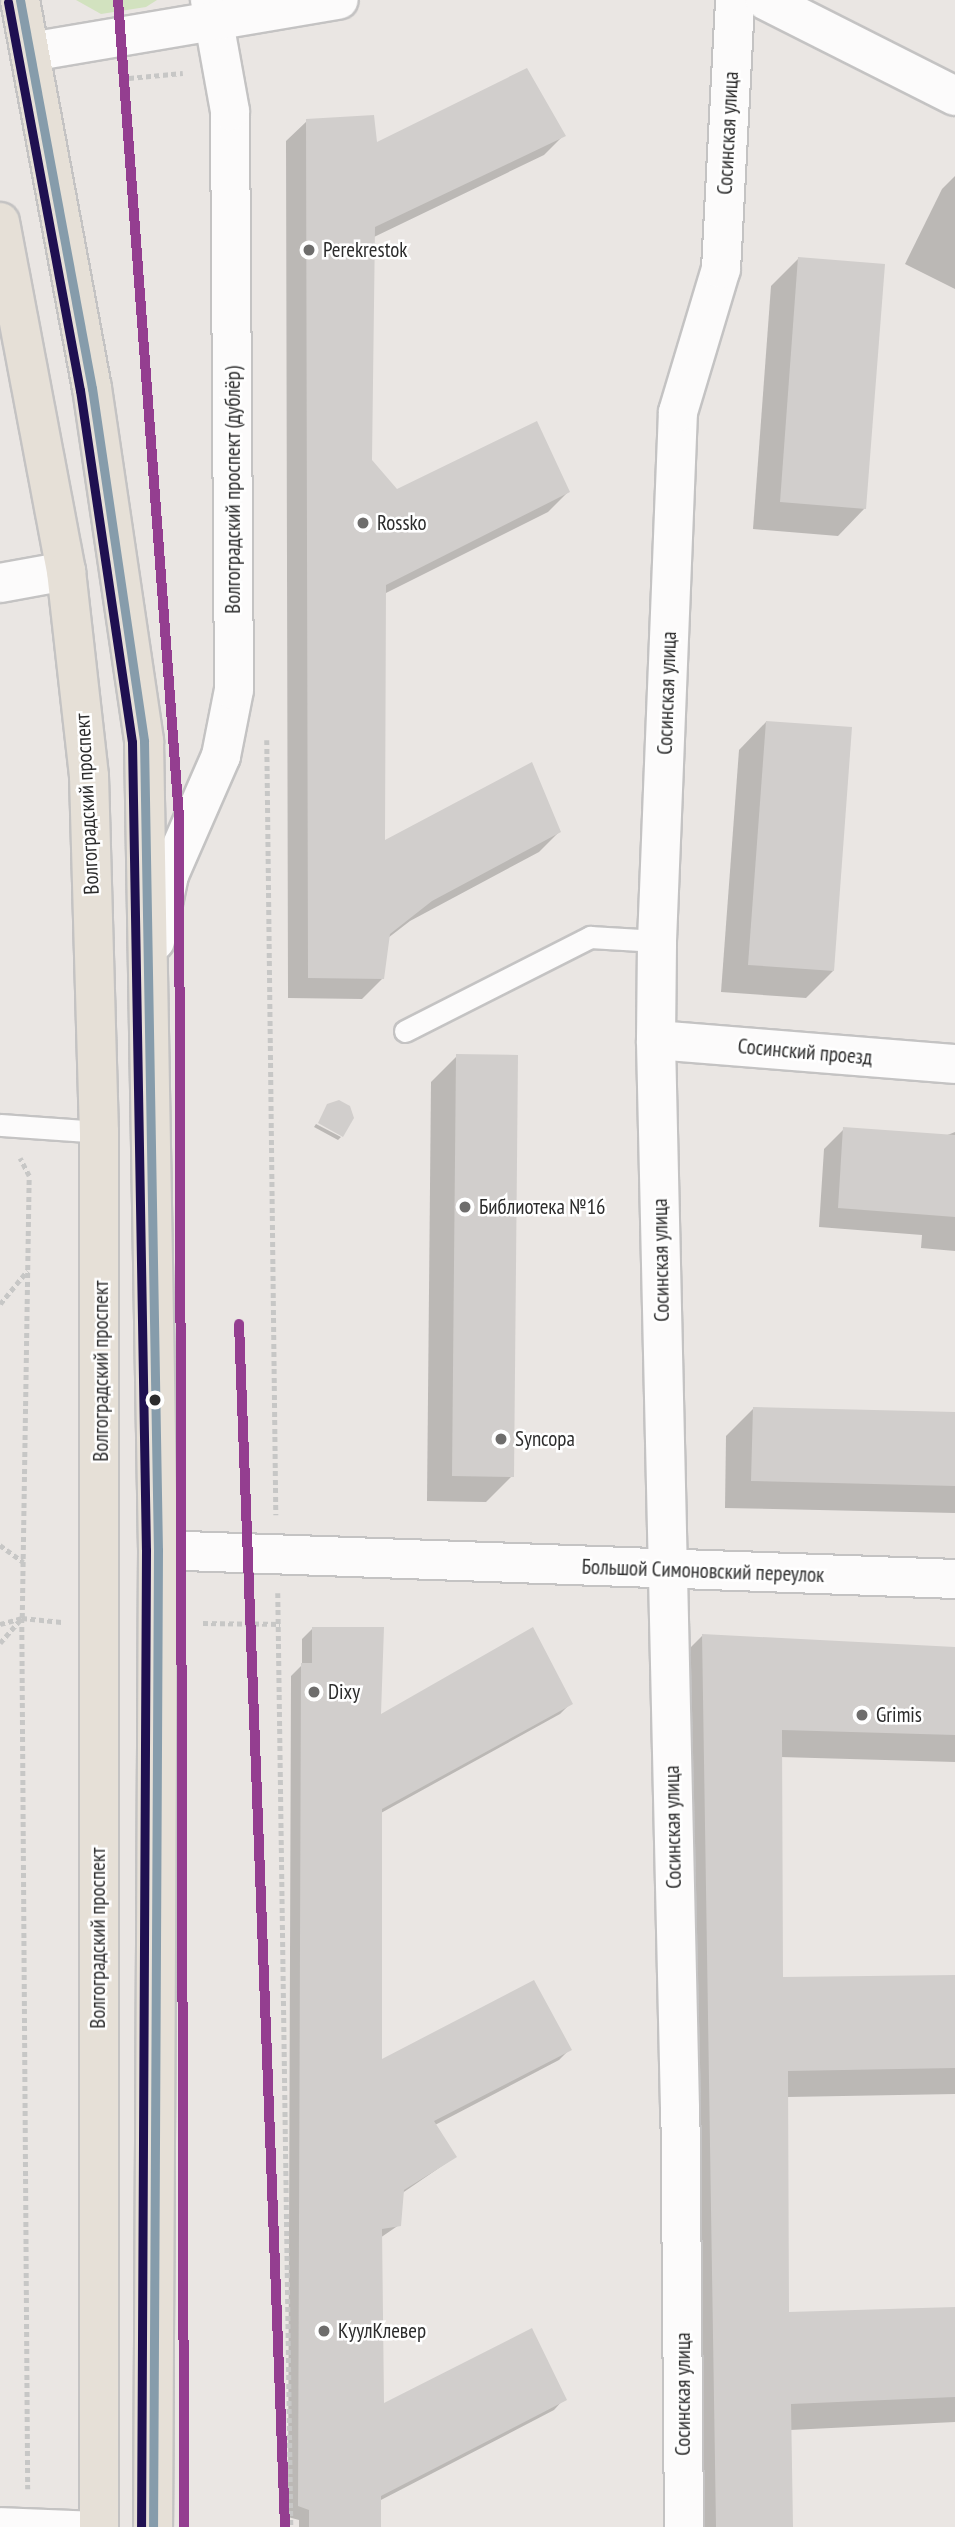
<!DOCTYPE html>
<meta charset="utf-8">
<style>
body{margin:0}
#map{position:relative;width:955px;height:2527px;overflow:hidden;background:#eae6e3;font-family:"PT Sans Narrow",sans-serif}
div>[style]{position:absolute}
.green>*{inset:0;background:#d2e2bf}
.shadow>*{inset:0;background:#0003}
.building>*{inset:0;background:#d1cecc}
.path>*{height:4.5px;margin-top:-2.25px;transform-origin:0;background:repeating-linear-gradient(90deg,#c7c7c6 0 5px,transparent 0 8.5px)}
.roads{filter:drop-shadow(2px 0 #c4c3c3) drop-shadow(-2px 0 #c4c3c3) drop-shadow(0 2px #c4c3c3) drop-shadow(0 -2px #c4c3c3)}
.service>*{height:21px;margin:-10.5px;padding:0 10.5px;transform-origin:10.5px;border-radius:10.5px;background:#fcfbfb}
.minor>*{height:38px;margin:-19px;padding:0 19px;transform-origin:19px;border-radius:19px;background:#fcfbfb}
.tertiary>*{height:38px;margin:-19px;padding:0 19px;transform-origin:19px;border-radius:19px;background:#fcfbfb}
.primary>*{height:38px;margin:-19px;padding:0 19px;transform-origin:19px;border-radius:19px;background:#e6e0d7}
.bus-1>*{height:9px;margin:-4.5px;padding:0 4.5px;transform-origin:4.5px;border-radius:4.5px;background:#869cab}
.bus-2>*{height:9px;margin:-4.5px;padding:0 4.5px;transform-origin:4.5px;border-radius:4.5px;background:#1f1051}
.metro-1>*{height:10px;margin:-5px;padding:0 5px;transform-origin:5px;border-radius:5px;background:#943e90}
.dots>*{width:19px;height:19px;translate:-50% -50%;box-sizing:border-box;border:4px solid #fff;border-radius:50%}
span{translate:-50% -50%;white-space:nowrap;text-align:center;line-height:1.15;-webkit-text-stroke:5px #fff;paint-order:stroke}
.street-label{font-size:21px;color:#2c2c2c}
.poi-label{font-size:21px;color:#2c2c2c}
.left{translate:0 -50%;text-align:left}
</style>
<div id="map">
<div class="green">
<div style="clip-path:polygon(76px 0,157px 0,146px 7px,101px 14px)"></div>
</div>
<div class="shadow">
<div style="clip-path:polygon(307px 121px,375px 144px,564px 135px,544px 155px,374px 237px,370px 461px,397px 491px,568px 492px,548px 512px,384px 594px,383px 843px,559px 832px,539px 852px,410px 921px,388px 938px,383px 978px,362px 999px,288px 998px,286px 141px)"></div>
<div style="clip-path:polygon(955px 176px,955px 289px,905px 264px,942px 189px)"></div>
<div style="clip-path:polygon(798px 259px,865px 508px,838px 536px,753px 529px,771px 286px)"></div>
<div style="clip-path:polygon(766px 722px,833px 971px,806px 998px,721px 992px,739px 750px)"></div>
<div style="clip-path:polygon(457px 1056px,512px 1476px,486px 1502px,427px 1501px,431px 1082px)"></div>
<div style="clip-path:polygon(316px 1124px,341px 1137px,338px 1140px,314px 1127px)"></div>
<div style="clip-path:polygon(844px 1129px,945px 1136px,955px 1132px,955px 1251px,921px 1248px,922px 1235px,819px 1227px,824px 1149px)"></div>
<div style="clip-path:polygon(753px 1409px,955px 1414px,955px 1513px,725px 1508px,726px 1436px)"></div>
<div style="clip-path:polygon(313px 1628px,379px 1717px,571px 1703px,560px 1714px,381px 1813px,380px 2061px,570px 2049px,559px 2060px,435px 2125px,455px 2157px,401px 2194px,399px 2225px,380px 2238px,382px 2406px,564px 2399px,554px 2410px,379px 2501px,380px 2527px,299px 2527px,299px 2520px,288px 2517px,291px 1676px,302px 1665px,302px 1639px)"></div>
<div style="clip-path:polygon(702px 1636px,955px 1648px,955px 1762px,780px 1757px,782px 1979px,955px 1976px,955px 2094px,787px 2097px,787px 2313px,955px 2308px,955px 2422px,790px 2430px,792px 2527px,689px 2527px,675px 1663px)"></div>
</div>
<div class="building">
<div style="clip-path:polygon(527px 68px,566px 136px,375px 227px,372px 460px,397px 489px,537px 421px,570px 492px,386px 585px,385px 840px,532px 762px,561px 832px,432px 901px,390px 934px,384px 979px,308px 978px,306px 119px,374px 115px,377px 142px)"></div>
<div style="clip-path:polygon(798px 257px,885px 264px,866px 509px,780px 502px)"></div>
<div style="clip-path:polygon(766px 721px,852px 727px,834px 971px,748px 965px)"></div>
<div style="clip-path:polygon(456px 1054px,518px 1055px,514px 1477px,452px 1476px)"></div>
<div style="clip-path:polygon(339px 1100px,350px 1106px,354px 1118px,343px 1137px,318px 1123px,327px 1104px)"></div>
<div style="clip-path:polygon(843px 1127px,955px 1135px,955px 1217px,838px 1208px)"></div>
<div style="clip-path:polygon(753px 1407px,955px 1412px,955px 1486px,751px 1481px)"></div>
<div style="clip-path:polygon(312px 1627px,384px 1627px,381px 1714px,533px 1627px,573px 1704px,382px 1809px,382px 2059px,534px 1980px,572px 2050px,434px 2121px,457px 2157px,404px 2190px,401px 2226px,382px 2229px,384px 2403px,532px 2328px,567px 2400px,381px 2496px,381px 2527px,309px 2527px,309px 2510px,298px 2506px,301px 1663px,312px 1663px)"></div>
<div style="clip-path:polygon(702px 1634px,955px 1647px,955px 1735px,782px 1730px,783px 1977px,955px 1975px,955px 2068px,788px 2071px,789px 2312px,955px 2307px,955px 2397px,791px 2404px,793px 2527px,716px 2527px)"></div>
</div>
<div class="path">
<div style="left:129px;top:78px;width:54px;rotate:-5.3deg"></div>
<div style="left:267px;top:740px;width:775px;rotate:89.33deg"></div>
<div style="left:0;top:1304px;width:43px;rotate:-50.7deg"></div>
<div style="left:0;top:1545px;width:29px;rotate:36deg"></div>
<div style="left:278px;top:1593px;width:934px;rotate:89.2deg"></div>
<div style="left:22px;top:1618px;width:871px;rotate:89.61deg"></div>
<div style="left:203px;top:1623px;width:77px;rotate:0.7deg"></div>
<div style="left:0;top:1624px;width:23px;rotate:-15deg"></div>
<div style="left:22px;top:1618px;width:40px;rotate:5.7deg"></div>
<div style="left:0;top:1643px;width:33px;rotate:-49deg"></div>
<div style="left:22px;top:1618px;width:442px;rotate:-89.1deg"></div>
<div style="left:29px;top:1176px;width:20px;rotate:-117deg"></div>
</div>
<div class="roads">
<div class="service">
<div style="left:405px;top:1031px;width:208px;rotate:-26.9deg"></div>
<div style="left:590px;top:937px;width:67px;rotate:3.4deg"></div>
<div style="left:0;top:1125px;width:99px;rotate:4deg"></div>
<div style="left:0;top:2518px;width:99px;rotate:2.3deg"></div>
</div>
<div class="minor">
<div style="left:0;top:583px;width:67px;rotate:-10.3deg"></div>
<div style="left:155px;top:941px;width:67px;rotate:-78deg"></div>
<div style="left:169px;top:875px;width:130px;rotate:-66.4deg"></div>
<div style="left:221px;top:756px;width:67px;rotate:-78.9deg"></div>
<div style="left:234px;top:690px;width:579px;rotate:-90.4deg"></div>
<div style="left:230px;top:111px;width:113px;rotate:-100.2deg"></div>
<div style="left:656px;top:1040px;width:300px;rotate:4.6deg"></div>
<div style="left:158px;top:1550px;width:798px;rotate:2.08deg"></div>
<div style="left:684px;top:2527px;width:419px;rotate:-90.5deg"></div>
<div style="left:680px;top:2108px;width:1068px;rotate:-91.29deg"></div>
<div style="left:656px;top:1040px;width:99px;rotate:-89.4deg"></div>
<div style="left:657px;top:941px;width:529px;rotate:-87.73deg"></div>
<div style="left:678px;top:412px;width:149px;rotate:-73.3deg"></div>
<div style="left:721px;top:269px;width:269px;rotate:-87deg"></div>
</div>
<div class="tertiary">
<div style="left:765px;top:0;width:213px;rotate:26.8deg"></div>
<div style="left:30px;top:52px;width:313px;rotate:-9.6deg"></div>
</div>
<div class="primary">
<div style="left:20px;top:0;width:395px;rotate:79.5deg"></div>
<div style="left:92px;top:388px;width:357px;rotate:81.6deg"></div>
<div style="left:144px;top:741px;width:809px;rotate:89.01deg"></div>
<div style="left:158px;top:1550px;width:977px;rotate:90.29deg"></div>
<div style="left:0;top:222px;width:355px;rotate:79.3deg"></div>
<div style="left:66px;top:571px;width:206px;rotate:83.6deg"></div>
<div style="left:89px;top:776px;width:356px;rotate:88.4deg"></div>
<div style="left:99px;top:1132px;width:1395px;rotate:90deg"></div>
</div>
</div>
<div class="bus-1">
<div style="left:20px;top:0;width:395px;rotate:79.5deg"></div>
<div style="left:92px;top:388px;width:357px;rotate:81.6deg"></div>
<div style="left:144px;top:741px;width:809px;rotate:89.01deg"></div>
<div style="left:158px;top:1550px;width:977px;rotate:90.29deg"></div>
</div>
<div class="bus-2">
<div style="left:8px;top:2px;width:395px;rotate:79.5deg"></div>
<div style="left:80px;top:390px;width:356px;rotate:81.6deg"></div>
<div style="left:132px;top:742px;width:808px;rotate:89.01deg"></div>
<div style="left:146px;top:1550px;width:977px;rotate:90.29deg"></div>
</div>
<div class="metro-1">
<div style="left:118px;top:0;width:819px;rotate:85.73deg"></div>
<div style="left:179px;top:817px;width:1710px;rotate:89.83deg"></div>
<div style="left:239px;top:1324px;width:1204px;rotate:87.81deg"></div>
</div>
<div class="dots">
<div style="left:309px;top:250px;background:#6e6d6c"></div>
<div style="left:363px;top:523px;background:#6e6d6c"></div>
<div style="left:465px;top:1207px;background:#6e6d6c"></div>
<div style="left:155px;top:1400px;background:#2c2c2c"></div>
<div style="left:501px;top:1439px;background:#6e6d6c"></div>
<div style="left:314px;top:1692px;background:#6e6d6c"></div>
<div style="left:862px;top:1715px;background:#6e6d6c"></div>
<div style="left:324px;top:2331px;background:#6e6d6c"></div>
</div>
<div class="street-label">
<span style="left:728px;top:133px;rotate:-87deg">Сосинская улица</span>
<span style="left:233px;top:490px;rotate:-90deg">Волгоградский проспект (дублёр)</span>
<span style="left:667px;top:693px;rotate:-88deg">Сосинская улица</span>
<span style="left:87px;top:804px;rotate:-93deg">Волгоградский проспект</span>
<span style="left:805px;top:1052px;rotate:5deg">Сосинский проезд</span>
<span style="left:661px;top:1260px;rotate:-91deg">Сосинская улица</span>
<span style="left:101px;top:1371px;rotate:-90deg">Волгоградский проспект</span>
<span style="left:703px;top:1571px;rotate:2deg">Большой Симоновский переулок</span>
<span style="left:673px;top:1827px;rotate:-91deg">Сосинская улица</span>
<span style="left:98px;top:1938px;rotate:-90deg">Волгоградский проспект</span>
<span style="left:683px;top:2394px;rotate:-90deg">Сосинская улица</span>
</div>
<div class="poi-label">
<span class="left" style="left:323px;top:250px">Perekrestok</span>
<span class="left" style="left:377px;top:523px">Rossko</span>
<span class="left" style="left:479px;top:1207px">Библиотека №16</span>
<span class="left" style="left:515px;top:1439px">Syncopa</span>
<span class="left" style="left:328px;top:1692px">Dixy</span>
<span class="left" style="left:876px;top:1715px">Grimis</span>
<span class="left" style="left:338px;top:2331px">КуулКлевер</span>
</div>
</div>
